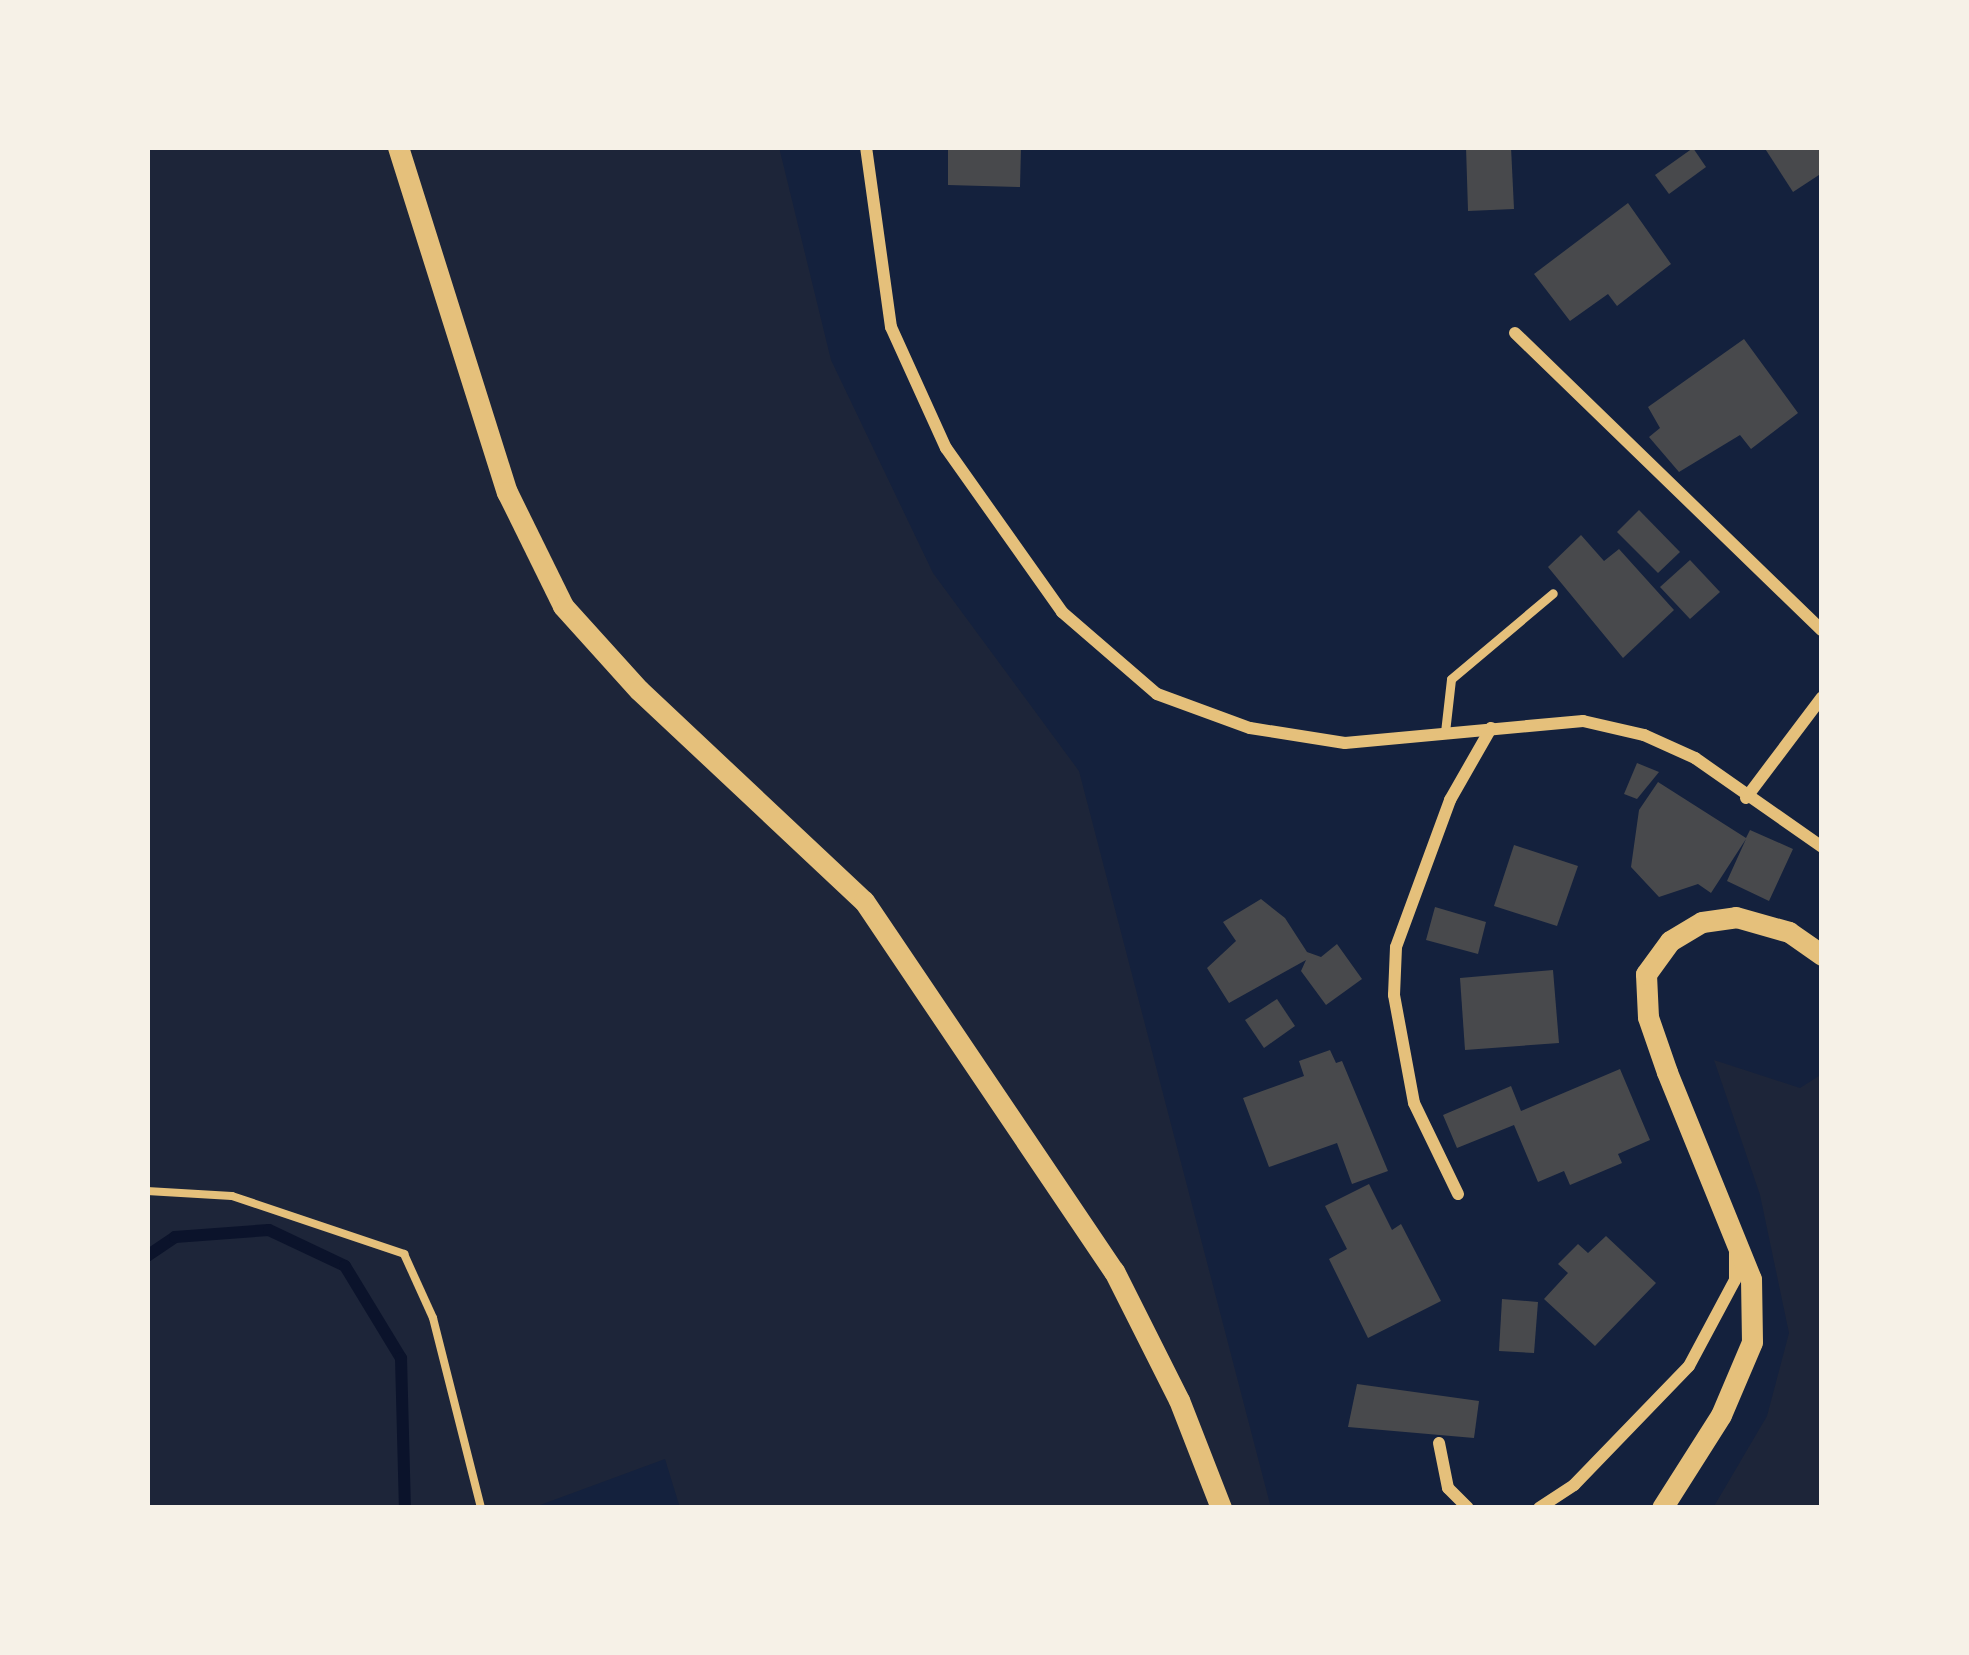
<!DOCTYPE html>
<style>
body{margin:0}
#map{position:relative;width:1969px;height:1655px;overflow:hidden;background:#14213d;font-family:Montserrat,sans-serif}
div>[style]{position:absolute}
.green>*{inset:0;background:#1d2539}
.stream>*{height:12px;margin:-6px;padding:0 6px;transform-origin:6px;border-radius:6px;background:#0b132b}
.building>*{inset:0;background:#48494c}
.path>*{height:8px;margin:-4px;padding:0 4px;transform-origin:4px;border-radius:4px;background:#e5c07b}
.service>*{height:9px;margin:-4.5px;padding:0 4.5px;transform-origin:4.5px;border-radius:4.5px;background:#e5c07b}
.minor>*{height:12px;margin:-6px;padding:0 6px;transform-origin:6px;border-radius:6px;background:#e5c07b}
.tertiary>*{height:21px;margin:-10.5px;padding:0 10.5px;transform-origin:10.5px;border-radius:10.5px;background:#e5c07b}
span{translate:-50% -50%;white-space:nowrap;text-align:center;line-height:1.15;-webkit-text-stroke:12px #f6f1e7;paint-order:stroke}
.frame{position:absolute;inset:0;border:150px solid #f6f1e7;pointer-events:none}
</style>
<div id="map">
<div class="green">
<div style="clip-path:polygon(147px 147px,779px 147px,831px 360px,933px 573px,1079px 771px,1271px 1508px,680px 1508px,665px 1459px,532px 1508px,147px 1508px)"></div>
<div style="clip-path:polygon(1714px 1060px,1800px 1088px,1822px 1074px,1822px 1508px,1713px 1508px,1767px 1416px,1789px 1333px,1760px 1195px)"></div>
</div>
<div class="stream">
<div style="left:147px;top:1256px;width:34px;rotate:-34deg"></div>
<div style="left:175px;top:1237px;width:94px;rotate:-4.3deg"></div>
<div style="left:269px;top:1230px;width:84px;rotate:25.3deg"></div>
<div style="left:345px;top:1266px;width:108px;rotate:58.7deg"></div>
<div style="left:401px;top:1358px;width:150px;rotate:88.5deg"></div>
</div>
<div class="building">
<div style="clip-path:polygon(948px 147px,1021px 147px,1020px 187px,948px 185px)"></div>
<div style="clip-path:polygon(1466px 147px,1511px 147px,1514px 209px,1468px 211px)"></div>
<div style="clip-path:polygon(1764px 147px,1822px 147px,1822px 173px,1793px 192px)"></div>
<div style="clip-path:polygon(1693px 148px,1706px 167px,1669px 194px,1655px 175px)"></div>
<div style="clip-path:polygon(1628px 203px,1671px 264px,1617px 306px,1608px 294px,1570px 321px,1534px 274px)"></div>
<div style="clip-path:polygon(1744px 339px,1798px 413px,1751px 449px,1740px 435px,1679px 472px,1649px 437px,1660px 428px,1648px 407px)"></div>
<div style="clip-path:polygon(1639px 510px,1680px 552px,1658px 573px,1617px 532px)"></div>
<div style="clip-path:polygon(1581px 535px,1604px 561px,1619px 549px,1674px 610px,1623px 658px,1548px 567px)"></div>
<div style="clip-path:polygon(1690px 560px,1720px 592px,1690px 619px,1660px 587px)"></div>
<div style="clip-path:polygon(1637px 763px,1659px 772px,1637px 799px,1624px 794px)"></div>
<div style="clip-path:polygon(1658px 782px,1746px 838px,1750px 830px,1793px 849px,1769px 901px,1727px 881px,1746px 839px,1711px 893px,1698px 884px,1659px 897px,1631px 867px,1639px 810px)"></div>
<div style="clip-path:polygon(1514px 845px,1578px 866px,1557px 926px,1494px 906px)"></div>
<div style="clip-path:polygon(1261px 899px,1285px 918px,1307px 952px,1321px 957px,1337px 944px,1362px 979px,1326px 1005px,1301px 971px,1306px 960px,1229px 1003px,1207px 968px,1236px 941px,1223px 922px)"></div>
<div style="clip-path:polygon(1435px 907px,1486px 922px,1478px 954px,1426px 940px)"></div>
<div style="clip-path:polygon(1553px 970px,1559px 1043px,1465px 1050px,1460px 978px)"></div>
<div style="clip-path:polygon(1277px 999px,1295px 1026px,1264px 1048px,1245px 1020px)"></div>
<div style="clip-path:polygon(1330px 1050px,1336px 1063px,1342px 1061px,1388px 1171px,1352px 1184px,1337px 1143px,1269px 1167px,1243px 1098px,1304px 1076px,1299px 1061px)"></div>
<div style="clip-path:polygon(1620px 1069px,1650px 1140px,1618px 1154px,1622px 1163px,1570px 1185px,1564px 1171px,1538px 1182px,1514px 1125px,1457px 1148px,1443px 1115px,1511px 1086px,1521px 1111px)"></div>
<div style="clip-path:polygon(1369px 1184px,1392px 1230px,1401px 1224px,1441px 1301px,1368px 1338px,1329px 1259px,1347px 1249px,1325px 1206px)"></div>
<div style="clip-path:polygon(1606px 1236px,1656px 1283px,1595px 1346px,1544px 1299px,1568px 1273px,1558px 1264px,1578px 1244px,1588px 1253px)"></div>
<div style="clip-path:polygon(1502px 1299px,1538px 1302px,1534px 1353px,1499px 1351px)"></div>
<div style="clip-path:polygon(1357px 1384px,1479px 1401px,1474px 1438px,1348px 1427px)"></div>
</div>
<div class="path">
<div style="left:147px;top:1191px;width:85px;rotate:3.4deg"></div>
<div style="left:232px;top:1196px;width:182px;rotate:18.6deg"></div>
<div style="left:404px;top:1254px;width:70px;rotate:65.6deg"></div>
<div style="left:433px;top:1318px;width:196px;rotate:75.8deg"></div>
</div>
<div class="service">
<div style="left:1445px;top:732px;width:53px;rotate:-83.5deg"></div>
<div style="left:1451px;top:679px;width:133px;rotate:-40.1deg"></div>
</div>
<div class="minor">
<div style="left:866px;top:147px;width:182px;rotate:82.1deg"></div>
<div style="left:891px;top:327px;width:133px;rotate:65.6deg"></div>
<div style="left:946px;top:448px;width:201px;rotate:54.7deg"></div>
<div style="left:1062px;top:612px;width:125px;rotate:40.8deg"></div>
<div style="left:1157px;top:694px;width:99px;rotate:20.1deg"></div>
<div style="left:1250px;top:728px;width:96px;rotate:9deg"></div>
<div style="left:1345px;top:743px;width:239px;rotate:-5.3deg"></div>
<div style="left:1583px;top:721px;width:63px;rotate:12.9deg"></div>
<div style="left:1644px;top:735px;width:56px;rotate:24.3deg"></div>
<div style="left:1695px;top:758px;width:155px;rotate:35deg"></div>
<div style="left:1515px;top:333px;width:427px;rotate:44.1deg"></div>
<div style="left:1746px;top:798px;width:126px;rotate:-53deg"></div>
<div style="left:1458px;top:1194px;width:101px;rotate:-115.8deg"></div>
<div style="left:1414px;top:1103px;width:110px;rotate:-100.5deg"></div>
<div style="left:1394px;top:995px;width:48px;rotate:-87.6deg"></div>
<div style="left:1396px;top:947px;width:157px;rotate:-69.8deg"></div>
<div style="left:1450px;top:800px;width:83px;rotate:-60.3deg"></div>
<div style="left:1439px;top:1443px;width:46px;rotate:78.7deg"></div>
<div style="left:1448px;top:1488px;width:28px;rotate:45deg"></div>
<div style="left:1539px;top:1508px;width:42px;rotate:-33.3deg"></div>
<div style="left:1574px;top:1485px;width:165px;rotate:-46deg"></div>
<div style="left:1689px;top:1366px;width:98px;rotate:-61.9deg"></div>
<div style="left:1735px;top:1280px;width:27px;rotate:-90deg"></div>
</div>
<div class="tertiary">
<div style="left:398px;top:147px;width:362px;rotate:72.5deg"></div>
<div style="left:507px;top:492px;width:127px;rotate:63.8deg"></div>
<div style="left:563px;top:606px;width:113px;rotate:47.9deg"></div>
<div style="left:639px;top:690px;width:308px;rotate:43.2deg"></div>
<div style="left:864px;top:901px;width:447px;rotate:56deg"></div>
<div style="left:1114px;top:1271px;width:144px;rotate:63.3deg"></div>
<div style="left:1179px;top:1400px;width:116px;rotate:68.7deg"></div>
<div style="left:1662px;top:1508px;width:110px;rotate:-57.6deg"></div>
<div style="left:1721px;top:1415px;width:79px;rotate:-67deg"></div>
<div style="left:1752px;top:1342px;width:63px;rotate:-90.9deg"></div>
<div style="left:1751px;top:1279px;width:223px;rotate:-112.1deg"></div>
<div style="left:1667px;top:1072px;width:58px;rotate:-109.1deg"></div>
<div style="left:1648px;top:1017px;width:43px;rotate:-92.7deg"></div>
<div style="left:1646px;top:974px;width:41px;rotate:-54deg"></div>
<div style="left:1670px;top:941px;width:37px;rotate:-31deg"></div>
<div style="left:1702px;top:922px;width:34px;rotate:-8deg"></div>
<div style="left:1736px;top:917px;width:55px;rotate:15.8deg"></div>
<div style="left:1789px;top:932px;width:40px;rotate:34.9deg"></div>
</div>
<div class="frame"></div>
</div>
